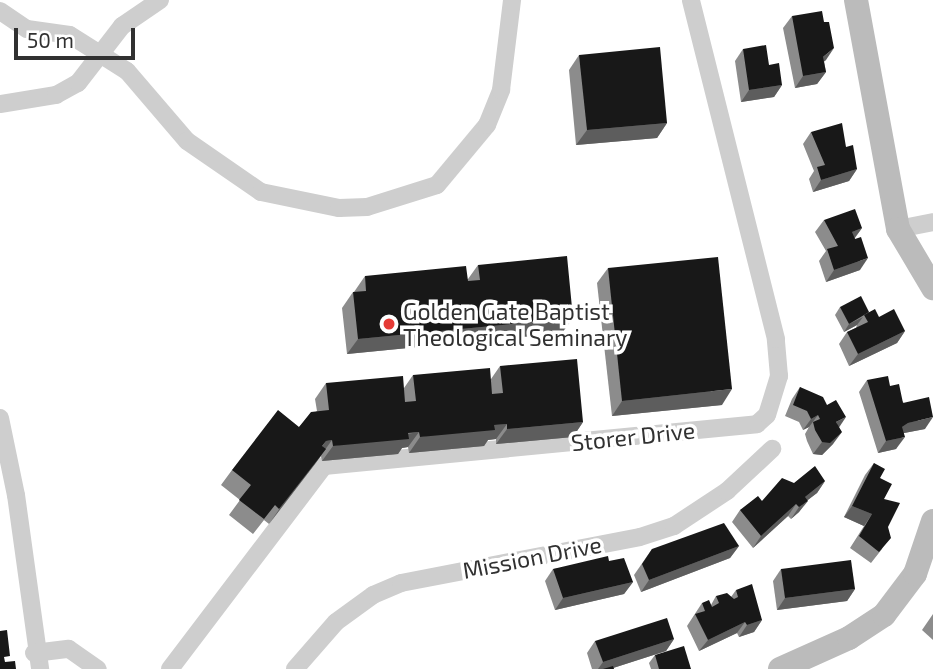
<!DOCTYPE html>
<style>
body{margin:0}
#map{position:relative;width:933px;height:669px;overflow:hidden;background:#fff;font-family:"Exo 2",sans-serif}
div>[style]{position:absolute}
.street>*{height:18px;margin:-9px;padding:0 9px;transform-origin:9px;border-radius:9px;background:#cecece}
.secondary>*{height:24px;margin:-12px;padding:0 12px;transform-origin:12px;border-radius:12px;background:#bbb}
.wall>*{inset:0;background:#8c8c8c}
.shaded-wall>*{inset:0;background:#5d5d5d}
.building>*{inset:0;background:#181818}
.dots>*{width:19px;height:19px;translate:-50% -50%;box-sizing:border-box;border:4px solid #fff;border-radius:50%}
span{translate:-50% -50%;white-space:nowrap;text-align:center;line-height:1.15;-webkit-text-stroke:7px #fff;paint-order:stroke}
.poi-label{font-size:23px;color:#313131}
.left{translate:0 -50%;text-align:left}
.street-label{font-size:23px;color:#313131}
.scale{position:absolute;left:14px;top:28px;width:121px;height:32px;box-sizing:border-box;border:4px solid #313131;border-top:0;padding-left:9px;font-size:21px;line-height:24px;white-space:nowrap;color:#313131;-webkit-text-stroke:5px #fff;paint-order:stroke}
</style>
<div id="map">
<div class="street">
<div style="left:0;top:11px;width:32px;rotate:34deg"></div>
<div style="left:27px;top:29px;width:43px;rotate:7.9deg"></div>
<div style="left:70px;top:35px;width:67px;rotate:32.3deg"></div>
<div style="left:127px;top:71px;width:92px;rotate:49.4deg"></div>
<div style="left:187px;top:141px;width:90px;rotate:34.6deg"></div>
<div style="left:261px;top:192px;width:80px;rotate:11.6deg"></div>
<div style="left:339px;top:208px;width:28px;rotate:-2deg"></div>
<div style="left:367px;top:207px;width:73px;rotate:-17.4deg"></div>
<div style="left:437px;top:185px;width:78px;rotate:-50.2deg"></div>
<div style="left:487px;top:125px;width:38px;rotate:-68deg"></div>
<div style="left:501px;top:90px;width:91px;rotate:-83deg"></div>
<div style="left:0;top:104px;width:57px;rotate:-9.1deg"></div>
<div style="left:56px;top:95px;width:25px;rotate:-29deg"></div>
<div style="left:78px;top:83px;width:72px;rotate:-52.3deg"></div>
<div style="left:122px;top:26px;width:46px;rotate:-34.4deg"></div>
<div style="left:898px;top:229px;width:36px;rotate:-11deg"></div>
<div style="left:0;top:418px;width:79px;rotate:78.3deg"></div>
<div style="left:16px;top:495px;width:176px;rotate:82.1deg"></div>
<div style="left:34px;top:653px;width:35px;rotate:-7deg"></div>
<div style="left:69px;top:649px;width:35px;rotate:35deg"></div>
<div style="left:170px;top:669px;width:255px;rotate:-52.8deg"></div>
<div style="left:324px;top:466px;width:435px;rotate:-5.5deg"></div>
<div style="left:757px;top:424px;width:13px;rotate:-42deg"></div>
<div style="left:767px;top:415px;width:41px;rotate:-72.9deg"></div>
<div style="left:779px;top:376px;width:37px;rotate:-95deg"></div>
<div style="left:776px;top:339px;width:349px;rotate:-104.1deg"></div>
<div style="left:295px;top:669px;width:62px;rotate:-48.9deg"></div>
<div style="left:336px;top:622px;width:46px;rotate:-36.1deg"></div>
<div style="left:373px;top:595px;width:30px;rotate:-23deg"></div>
<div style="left:401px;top:583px;width:243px;rotate:-10.9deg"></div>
<div style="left:640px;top:537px;width:36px;rotate:-18deg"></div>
<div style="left:674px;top:526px;width:64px;rotate:-33.4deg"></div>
<div style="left:727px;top:491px;width:62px;rotate:-43deg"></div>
</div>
<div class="secondary">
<div style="left:856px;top:0;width:233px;rotate:79.6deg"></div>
<div style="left:898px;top:229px;width:69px;rotate:59.3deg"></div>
<div style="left:780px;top:669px;width:76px;rotate:-24.2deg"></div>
<div style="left:849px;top:638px;width:42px;rotate:-33.3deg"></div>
<div style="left:884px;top:615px;width:51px;rotate:-52.9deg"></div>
<div style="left:915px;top:574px;width:56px;rotate:-71.2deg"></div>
</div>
<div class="wall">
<div style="clip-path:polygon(792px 16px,826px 60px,824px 61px,826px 72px,817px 84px,795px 88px,783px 28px)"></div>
<div style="clip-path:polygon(743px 49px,769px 65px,782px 85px,774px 97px,741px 102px,735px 61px)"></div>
<div style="clip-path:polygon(579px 55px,667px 123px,657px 138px,576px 145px,569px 70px)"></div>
<div style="clip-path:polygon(811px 132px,846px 147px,857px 169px,849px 181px,813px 192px,809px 179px,814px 171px,803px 144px)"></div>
<div style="clip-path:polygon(824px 220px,862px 228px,855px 238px,860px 270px,826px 282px,819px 261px,826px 251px,815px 232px)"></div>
<div style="clip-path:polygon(478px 265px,562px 333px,347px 354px,342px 308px,353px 292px,354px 292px,365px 276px,468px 279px)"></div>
<div style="clip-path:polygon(608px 268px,722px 405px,612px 416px,597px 283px)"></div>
<div style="clip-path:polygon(840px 307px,869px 312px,905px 331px,897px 343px,849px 366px,839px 344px,847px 332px,856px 328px,857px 325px,844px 332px,835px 315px)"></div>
<div style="clip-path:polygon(500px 366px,583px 422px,573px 437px,496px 444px,496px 439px,488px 440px,484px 446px,409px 453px,408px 447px,402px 448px,398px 454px,322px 461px,321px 456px,269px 524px,264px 520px,253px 534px,229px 515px,240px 500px,221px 485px,232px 470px,299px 427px,317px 411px,315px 399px,326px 383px,404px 388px,413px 375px,491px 379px)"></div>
<div style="clip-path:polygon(867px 380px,890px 386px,925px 429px,904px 433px,896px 449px,878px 453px,859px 392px)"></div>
<div style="clip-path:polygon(800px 387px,839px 427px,833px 444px,822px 455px,813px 454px,807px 441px,805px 434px,809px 427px,803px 430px,799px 422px,785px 416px,792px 399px)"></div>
<div style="clip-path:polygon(874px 463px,880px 478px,888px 527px,882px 549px,871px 563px,850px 548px,864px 526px,844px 517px,865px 475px)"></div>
<div style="clip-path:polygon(825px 481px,817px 493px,807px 500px,799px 512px,791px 519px,788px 516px,753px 548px,732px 522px,740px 510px,762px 501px,794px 483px)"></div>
<div style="clip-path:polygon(739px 546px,730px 558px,641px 592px,634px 575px,652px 549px)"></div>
<div style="clip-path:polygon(609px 561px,633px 582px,624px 594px,555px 610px,545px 581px,553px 569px)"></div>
<div style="clip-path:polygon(781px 569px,855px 589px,847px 601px,777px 610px,773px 581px)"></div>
<div style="clip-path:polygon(736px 590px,762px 620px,754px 632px,739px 637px,737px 633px,699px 651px,687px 626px,702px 603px,711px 605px,716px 596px,731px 597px)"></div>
<div style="clip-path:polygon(933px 614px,933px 640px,922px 630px)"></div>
<div style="clip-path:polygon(674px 639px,666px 651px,613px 668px,614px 669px,592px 669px,587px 653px,595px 641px)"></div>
<div style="clip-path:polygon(655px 655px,691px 669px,651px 669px,649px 663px)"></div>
</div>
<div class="shaded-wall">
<div style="clip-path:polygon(834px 48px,826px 60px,815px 69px,823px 57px)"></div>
<div style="clip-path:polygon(826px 72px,817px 84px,795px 88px,803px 76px)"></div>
<div style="clip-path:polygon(782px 85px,774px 97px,741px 102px,749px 90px)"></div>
<div style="clip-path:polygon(667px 123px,657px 138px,576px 145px,587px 130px)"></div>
<div style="clip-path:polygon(857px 169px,849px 181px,813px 192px,821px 180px)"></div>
<div style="clip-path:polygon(862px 228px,853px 240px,852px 232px)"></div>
<div style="clip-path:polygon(868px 258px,860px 270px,826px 282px,834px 270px)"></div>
<div style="clip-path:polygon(863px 317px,857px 325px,844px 332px,849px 324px)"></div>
<div style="clip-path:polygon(573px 318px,562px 333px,347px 354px,358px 339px)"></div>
<div style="clip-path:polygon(905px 331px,897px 343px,849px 366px,858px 354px)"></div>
<div style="clip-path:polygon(732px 389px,722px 405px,612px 416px,622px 401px)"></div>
<div style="clip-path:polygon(818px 415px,809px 427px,803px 430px,811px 419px)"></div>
<div style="clip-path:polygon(846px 417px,838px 429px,836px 422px)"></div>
<div style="clip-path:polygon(933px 417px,925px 429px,899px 434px,902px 427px,908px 423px)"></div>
<div style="clip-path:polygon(583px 422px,573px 437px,496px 444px,507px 429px)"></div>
<div style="clip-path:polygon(507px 424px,496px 439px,488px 440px,484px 446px,409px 453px,420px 437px,494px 425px)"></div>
<div style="clip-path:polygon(419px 432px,408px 447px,402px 448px,398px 454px,322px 461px,333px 446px)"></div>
<div style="clip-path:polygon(842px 432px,833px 444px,822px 455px,813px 454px,822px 442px)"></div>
<div style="clip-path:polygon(905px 437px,896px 449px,878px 453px,886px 441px)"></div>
<div style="clip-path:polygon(332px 440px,315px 464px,269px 524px,326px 441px)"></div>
<div style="clip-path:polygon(825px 481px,817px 493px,799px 507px,805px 497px)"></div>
<div style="clip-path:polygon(808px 501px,799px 512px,791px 519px,799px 507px)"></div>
<div style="clip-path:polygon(796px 504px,788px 516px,753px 548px,761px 536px)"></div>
<div style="clip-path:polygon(852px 506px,872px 514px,864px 526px,844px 517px)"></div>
<div style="clip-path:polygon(739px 546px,730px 558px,641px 592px,649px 580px)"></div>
<div style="clip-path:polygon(633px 582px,624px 594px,555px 610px,563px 598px)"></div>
<div style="clip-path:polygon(855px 589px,847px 601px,777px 610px,785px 598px)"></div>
<div style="clip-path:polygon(762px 620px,754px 632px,739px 637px,747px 625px)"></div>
<div style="clip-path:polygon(745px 622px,737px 633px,699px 651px,708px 640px)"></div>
<div style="clip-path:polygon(674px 639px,666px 651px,610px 669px,598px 669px,603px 662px)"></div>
</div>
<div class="building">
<div style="clip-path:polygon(822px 11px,824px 22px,829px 22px,834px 48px,823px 57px,826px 72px,803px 76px,792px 16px)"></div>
<div style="clip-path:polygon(766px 45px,769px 65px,779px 63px,782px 85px,749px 90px,743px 49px)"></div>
<div style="clip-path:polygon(660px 47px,667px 123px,587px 130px,579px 55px)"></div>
<div style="clip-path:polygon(842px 123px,846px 147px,853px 145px,857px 169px,821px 180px,817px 167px,825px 165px,811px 132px)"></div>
<div style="clip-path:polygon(855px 209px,862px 228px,852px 232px,855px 239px,861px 237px,868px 258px,834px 270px,827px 249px,838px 246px,824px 220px)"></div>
<div style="clip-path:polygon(567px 256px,573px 318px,358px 339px,353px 292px,366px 291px,365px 276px,466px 266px,468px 281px,480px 280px,478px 265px)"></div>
<div style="clip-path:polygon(718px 257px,732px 389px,622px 401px,608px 268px)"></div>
<div style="clip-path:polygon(861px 296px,869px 312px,849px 324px,840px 307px)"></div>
<div style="clip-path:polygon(875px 309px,879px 317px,894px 309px,905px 331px,858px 354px,847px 332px,868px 322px,864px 315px)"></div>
<div style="clip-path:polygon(577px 359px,583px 422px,507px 429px,507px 424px,494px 425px,495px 430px,420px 437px,419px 432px,408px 433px,409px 439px,333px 446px,332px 440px,326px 441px,322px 446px,326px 449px,279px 509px,275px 505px,264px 519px,239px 500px,251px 485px,232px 470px,278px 410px,299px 427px,311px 412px,329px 410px,326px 383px,403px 376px,405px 402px,416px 401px,413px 375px,490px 368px,492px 394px,503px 393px,500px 366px)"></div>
<div style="clip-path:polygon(888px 376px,890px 386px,899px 384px,903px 403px,929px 397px,933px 417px,908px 423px,902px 427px,905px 437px,886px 441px,867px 380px)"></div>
<div style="clip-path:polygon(800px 387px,823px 397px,827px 405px,836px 400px,846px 417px,836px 422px,842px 432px,830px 443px,822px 442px,815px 430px,813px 422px,820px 419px,818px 415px,811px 419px,807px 411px,793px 405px)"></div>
<div style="clip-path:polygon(874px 463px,885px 469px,880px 478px,892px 484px,884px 499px,900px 503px,888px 527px,891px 538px,879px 552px,859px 536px,872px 514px,852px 506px)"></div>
<div style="clip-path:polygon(815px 466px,825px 481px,805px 497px,808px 501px,799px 507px,796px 504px,761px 536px,740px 510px,758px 496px,762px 501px,782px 478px,794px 483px)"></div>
<div style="clip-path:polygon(724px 523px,739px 546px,649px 580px,642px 564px,652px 549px)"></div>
<div style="clip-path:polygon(608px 556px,609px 561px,624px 558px,633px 582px,563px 598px,553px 569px)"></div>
<div style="clip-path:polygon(851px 560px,855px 589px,785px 598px,781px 569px)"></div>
<div style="clip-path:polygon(752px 584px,762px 620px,747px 625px,745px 622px,708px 640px,695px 614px,705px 611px,702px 603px,709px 600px,712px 607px,719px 603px,716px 596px,727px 593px,734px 599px,738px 597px,736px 590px)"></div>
<div style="clip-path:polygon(667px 618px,674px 639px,603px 662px,595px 641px)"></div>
<div style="clip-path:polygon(7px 630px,10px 656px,4px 657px,5px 662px,15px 661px,16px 669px,0 669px,0 631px)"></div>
<div style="clip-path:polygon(684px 646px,691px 669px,659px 669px,655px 655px)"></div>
<div style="clip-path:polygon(613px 666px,614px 669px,603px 669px)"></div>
</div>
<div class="dots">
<div style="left:389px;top:324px;background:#e53b36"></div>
</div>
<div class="poi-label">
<span class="left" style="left:403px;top:324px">Golden Gate Baptist<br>Theological Seminary</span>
</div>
<div class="street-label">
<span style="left:633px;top:436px;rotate:-6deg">Storer Drive</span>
<span style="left:532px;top:557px;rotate:-11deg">Mission Drive</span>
</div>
<div class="scale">50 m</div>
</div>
